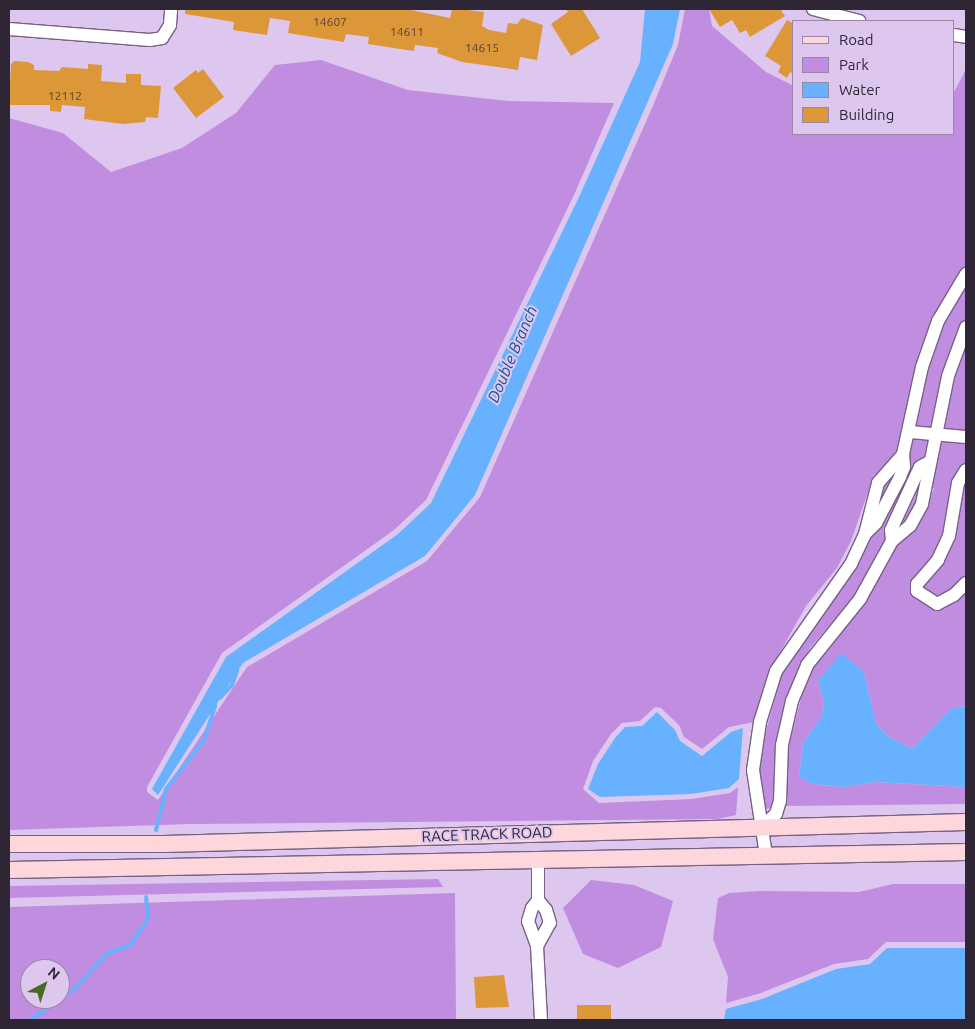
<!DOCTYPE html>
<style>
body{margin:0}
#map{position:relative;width:975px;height:1029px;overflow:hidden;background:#dec7ef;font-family:Ubuntu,sans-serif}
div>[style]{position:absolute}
.green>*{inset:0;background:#c08de1}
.water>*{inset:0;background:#68b1ff}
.stream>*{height:4px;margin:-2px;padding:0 2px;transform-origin:2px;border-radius:2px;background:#68b1ff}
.building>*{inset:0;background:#dc9738}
.roads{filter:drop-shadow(1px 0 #756183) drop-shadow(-1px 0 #756183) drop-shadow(0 1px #756183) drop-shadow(0 -1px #756183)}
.minor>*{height:12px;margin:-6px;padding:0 6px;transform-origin:6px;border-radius:6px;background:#fff}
.major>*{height:16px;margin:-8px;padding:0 8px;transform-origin:8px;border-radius:8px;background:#fdd7dc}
span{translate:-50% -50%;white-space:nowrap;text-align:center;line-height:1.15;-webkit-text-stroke:4px #dec7ef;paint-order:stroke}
.number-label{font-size:12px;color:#5a4236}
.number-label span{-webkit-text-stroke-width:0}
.street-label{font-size:15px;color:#2f2635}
.water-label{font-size:16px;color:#0f5491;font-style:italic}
.frame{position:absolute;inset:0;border:10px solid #2f2635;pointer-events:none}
.legend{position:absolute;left:792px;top:20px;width:162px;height:115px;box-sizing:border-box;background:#dec7ef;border:1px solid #9887a5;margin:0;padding:6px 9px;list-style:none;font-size:15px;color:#2f2635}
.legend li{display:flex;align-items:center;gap:10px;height:25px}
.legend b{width:25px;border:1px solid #9887a5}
.north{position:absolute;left:20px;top:959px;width:50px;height:50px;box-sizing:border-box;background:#dec7ef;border:1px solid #9887a5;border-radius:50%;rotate:40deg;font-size:14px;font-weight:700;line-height:20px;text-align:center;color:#2f2635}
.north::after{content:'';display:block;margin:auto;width:18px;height:22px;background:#486a22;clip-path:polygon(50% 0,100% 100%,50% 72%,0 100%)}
</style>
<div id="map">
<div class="green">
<div style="clip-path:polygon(685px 9px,709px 9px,712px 26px,766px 72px,794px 86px,794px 134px,954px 134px,954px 92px,966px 69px,966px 706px,952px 708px,912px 749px,888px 736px,876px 724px,864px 672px,818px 680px,824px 702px,822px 716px,803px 743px,799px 777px,812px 784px,845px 787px,875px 782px,966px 787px,966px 804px,785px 806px,789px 745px,805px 683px,821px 655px,866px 602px,896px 547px,922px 519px,934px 488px,922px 485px,911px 513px,900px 527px,916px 494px,905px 489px,885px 528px,886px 540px,867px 574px,855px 595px,810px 648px,794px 679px,785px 700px,776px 744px,774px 801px,771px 808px,765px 809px,759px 770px,761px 748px,782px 674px,856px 568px,870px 537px,901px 487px,890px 482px,877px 508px,886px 478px,874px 475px,851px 541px,837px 568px,806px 606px,770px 670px,754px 722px,729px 727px,702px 749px,684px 737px,679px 725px,661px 708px,655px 707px,640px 721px,622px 723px,611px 734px,593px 761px,583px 789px,599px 803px,692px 799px,730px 793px,738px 787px,736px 815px,718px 819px,191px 824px,9px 830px,9px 118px,63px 133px,111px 172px,182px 148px,236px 113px,275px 65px,321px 60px,408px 90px,508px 101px,614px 103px,574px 195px,426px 500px,394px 530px,222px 653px,147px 787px,147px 792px,158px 800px,247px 667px,427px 561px,480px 497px,652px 108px,678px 45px)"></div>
<div style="clip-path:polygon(438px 879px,443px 887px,9px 898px,9px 886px)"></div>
<div style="clip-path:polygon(591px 880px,634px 885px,673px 901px,661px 947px,618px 968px,583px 954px,563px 908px)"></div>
<div style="clip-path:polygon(893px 884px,966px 884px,966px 942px,886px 942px,868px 959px,834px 964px,761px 993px,726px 1003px,728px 977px,713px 939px,718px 898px,729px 893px,760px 891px,859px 892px)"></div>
<div style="clip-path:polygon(evenodd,455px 893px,456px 1020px,9px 1020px,9px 907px,455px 893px,30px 969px,60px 969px,60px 999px,30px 999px,30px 969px)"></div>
</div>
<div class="water">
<div style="clip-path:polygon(645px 9px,680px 9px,673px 44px,475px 495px,425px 556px,243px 663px,158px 795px,152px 789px,226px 657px,398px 534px,431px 503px,579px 197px,640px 62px)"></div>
<div style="clip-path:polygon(841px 653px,864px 672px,876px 724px,888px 736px,912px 749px,952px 708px,966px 706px,966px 787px,875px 782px,845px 787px,812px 784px,799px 777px,803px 743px,822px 716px,824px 702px,818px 681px)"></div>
<div style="clip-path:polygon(657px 712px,675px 730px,680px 741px,702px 756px,731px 732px,743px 728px,739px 779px,729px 788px,691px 794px,600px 797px,588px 789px,598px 764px,615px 738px,625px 727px,642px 726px)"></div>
<div style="clip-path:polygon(887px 948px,966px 948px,966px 1020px,724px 1020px,726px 1009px,762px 999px,836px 969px,870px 964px)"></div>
</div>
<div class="stream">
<div style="left:220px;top:698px;width:18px;rotate:-47deg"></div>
<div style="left:232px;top:685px;width:15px;rotate:-70deg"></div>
<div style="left:156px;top:830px;width:42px;rotate:-76.3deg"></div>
<div style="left:166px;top:789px;width:62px;rotate:-52.2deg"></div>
<div style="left:204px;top:740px;width:36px;rotate:-72deg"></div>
<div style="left:31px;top:1020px;width:54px;rotate:-36deg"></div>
<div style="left:75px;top:988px;width:48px;rotate:-46.7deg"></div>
<div style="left:108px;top:953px;width:23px;rotate:-20deg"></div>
<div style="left:130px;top:945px;width:32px;rotate:-55deg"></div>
<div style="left:148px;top:919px;width:22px;rotate:-95deg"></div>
</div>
<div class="building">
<div style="clip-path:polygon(185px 9px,406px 9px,450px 18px,452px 9px,459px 9px,484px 12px,482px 26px,489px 30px,506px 33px,508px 23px,517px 24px,522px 18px,543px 25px,537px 60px,520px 57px,518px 70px,462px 62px,437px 53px,438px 48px,415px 45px,414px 51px,387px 47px,368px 44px,369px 37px,346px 34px,344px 42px,288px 33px,290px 21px,270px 18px,267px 35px,233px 30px,234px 22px,185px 14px)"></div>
<div style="clip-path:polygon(566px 9px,582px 9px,600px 38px,571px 56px,551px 24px,568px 12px)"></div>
<div style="clip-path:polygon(709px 9px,780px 9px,785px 16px,750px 37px,746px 30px,740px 33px,732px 20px,720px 27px)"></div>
<div style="clip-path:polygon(787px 20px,794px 24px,794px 75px,790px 72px,787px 78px,778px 72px,781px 66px,765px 56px)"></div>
<div style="clip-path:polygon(14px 61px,28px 62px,34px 65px,34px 70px,59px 71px,62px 67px,88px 69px,88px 64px,102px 65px,101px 81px,126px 83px,126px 74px,141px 74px,141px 85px,161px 86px,158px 118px,146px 117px,145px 122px,123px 124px,84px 119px,85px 107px,62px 105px,61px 112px,50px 111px,50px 105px,9px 105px,11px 64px)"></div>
<div style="clip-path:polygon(203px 69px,224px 97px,196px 118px,173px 88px,196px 70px,198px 73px)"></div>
<div style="clip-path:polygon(504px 975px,509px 1007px,476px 1008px,474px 977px)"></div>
<div style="clip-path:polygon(577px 1005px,611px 1005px,611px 1020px,577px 1020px)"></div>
</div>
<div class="roads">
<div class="minor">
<div style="left:813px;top:9px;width:48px;rotate:14.6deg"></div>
<div style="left:9px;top:29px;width:141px;rotate:4.5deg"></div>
<div style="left:150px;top:40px;width:12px;rotate:-9deg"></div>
<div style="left:162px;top:38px;width:15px;rotate:-58deg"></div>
<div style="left:170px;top:25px;width:16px;rotate:-86deg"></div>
<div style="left:954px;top:35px;width:12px;rotate:9deg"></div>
<div style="left:910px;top:432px;width:56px;rotate:5.1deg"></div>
<div style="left:966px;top:470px;width:15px;rotate:122deg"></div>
<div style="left:958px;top:483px;width:54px;rotate:99.6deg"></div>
<div style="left:949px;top:536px;width:26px;rotate:115deg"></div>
<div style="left:938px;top:560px;width:32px;rotate:131deg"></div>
<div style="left:917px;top:584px;width:7px;rotate:90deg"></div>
<div style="left:917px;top:591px;width:24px;rotate:33deg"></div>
<div style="left:937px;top:604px;width:19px;rotate:-28deg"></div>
<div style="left:954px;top:595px;width:17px;rotate:-45deg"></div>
<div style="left:865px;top:534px;width:16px;rotate:-45deg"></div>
<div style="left:876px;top:523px;width:52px;rotate:-62.4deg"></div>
<div style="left:900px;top:477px;width:11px;rotate:-68deg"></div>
<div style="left:904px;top:467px;width:13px;rotate:-94deg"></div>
<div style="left:892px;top:541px;width:11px;rotate:-95deg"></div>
<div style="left:891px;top:530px;width:69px;rotate:-65.3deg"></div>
<div style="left:920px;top:467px;width:10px;rotate:-29deg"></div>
<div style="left:763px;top:826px;width:18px;rotate:-43deg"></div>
<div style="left:776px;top:814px;width:14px;rotate:-73deg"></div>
<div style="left:780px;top:801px;width:56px;rotate:-88deg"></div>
<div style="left:782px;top:745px;width:45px;rotate:-77.2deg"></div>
<div style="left:792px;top:701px;width:39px;rotate:-67deg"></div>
<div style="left:807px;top:665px;width:85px;rotate:-51.2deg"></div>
<div style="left:860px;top:599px;width:66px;rotate:-61.1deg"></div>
<div style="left:892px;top:541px;width:23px;rotate:-40deg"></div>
<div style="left:910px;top:526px;width:25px;rotate:-61deg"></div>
<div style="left:922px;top:504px;width:131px;rotate:-78.5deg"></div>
<div style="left:948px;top:376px;width:52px;rotate:-69.8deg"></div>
<div style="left:766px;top:855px;width:86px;rotate:-98.7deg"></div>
<div style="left:753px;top:770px;width:49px;rotate:-81.7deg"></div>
<div style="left:760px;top:722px;width:53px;rotate:-72.6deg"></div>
<div style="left:776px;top:671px;width:131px;rotate:-55deg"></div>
<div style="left:851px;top:564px;width:33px;rotate:-65deg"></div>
<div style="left:865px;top:534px;width:53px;rotate:-75.7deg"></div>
<div style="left:878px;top:483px;width:38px;rotate:-49deg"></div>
<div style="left:903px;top:454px;width:89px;rotate:-77.7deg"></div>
<div style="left:922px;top:367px;width:49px;rotate:-70.8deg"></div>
<div style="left:938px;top:321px;width:55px;rotate:-59.2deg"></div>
<div style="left:538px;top:900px;width:10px;rotate:127deg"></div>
<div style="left:532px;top:908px;width:14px;rotate:107deg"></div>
<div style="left:528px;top:921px;width:27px;rotate:70deg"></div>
<div style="left:537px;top:946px;width:74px;rotate:86.9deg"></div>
<div style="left:537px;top:946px;width:26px;rotate:-61deg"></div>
<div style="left:550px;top:923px;width:14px;rotate:-107deg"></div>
<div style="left:546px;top:910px;width:13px;rotate:-129deg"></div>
<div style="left:538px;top:900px;width:41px;rotate:-90deg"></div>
</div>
<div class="major">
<div style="left:9px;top:844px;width:155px"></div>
<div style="left:164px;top:844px;width:802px;rotate:-1.57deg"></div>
<div style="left:9px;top:870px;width:957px;rotate:-1.08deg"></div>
</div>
</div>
<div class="number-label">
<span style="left:330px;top:22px">14607</span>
<span style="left:407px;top:32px">14611</span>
<span style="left:482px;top:48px">14615</span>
<span style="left:65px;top:96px">12112</span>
</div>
<div class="street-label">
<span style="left:487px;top:834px;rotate:-2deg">RACE TRACK ROAD</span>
</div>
<div class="water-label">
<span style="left:512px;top:354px;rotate:-67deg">Double Branch</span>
</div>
<div class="frame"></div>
<ul class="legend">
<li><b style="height:6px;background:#fdd7dc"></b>Road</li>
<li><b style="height:14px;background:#c08de1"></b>Park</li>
<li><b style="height:14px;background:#68b1ff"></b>Water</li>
<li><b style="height:14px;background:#dc9738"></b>Building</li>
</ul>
<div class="north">N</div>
</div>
